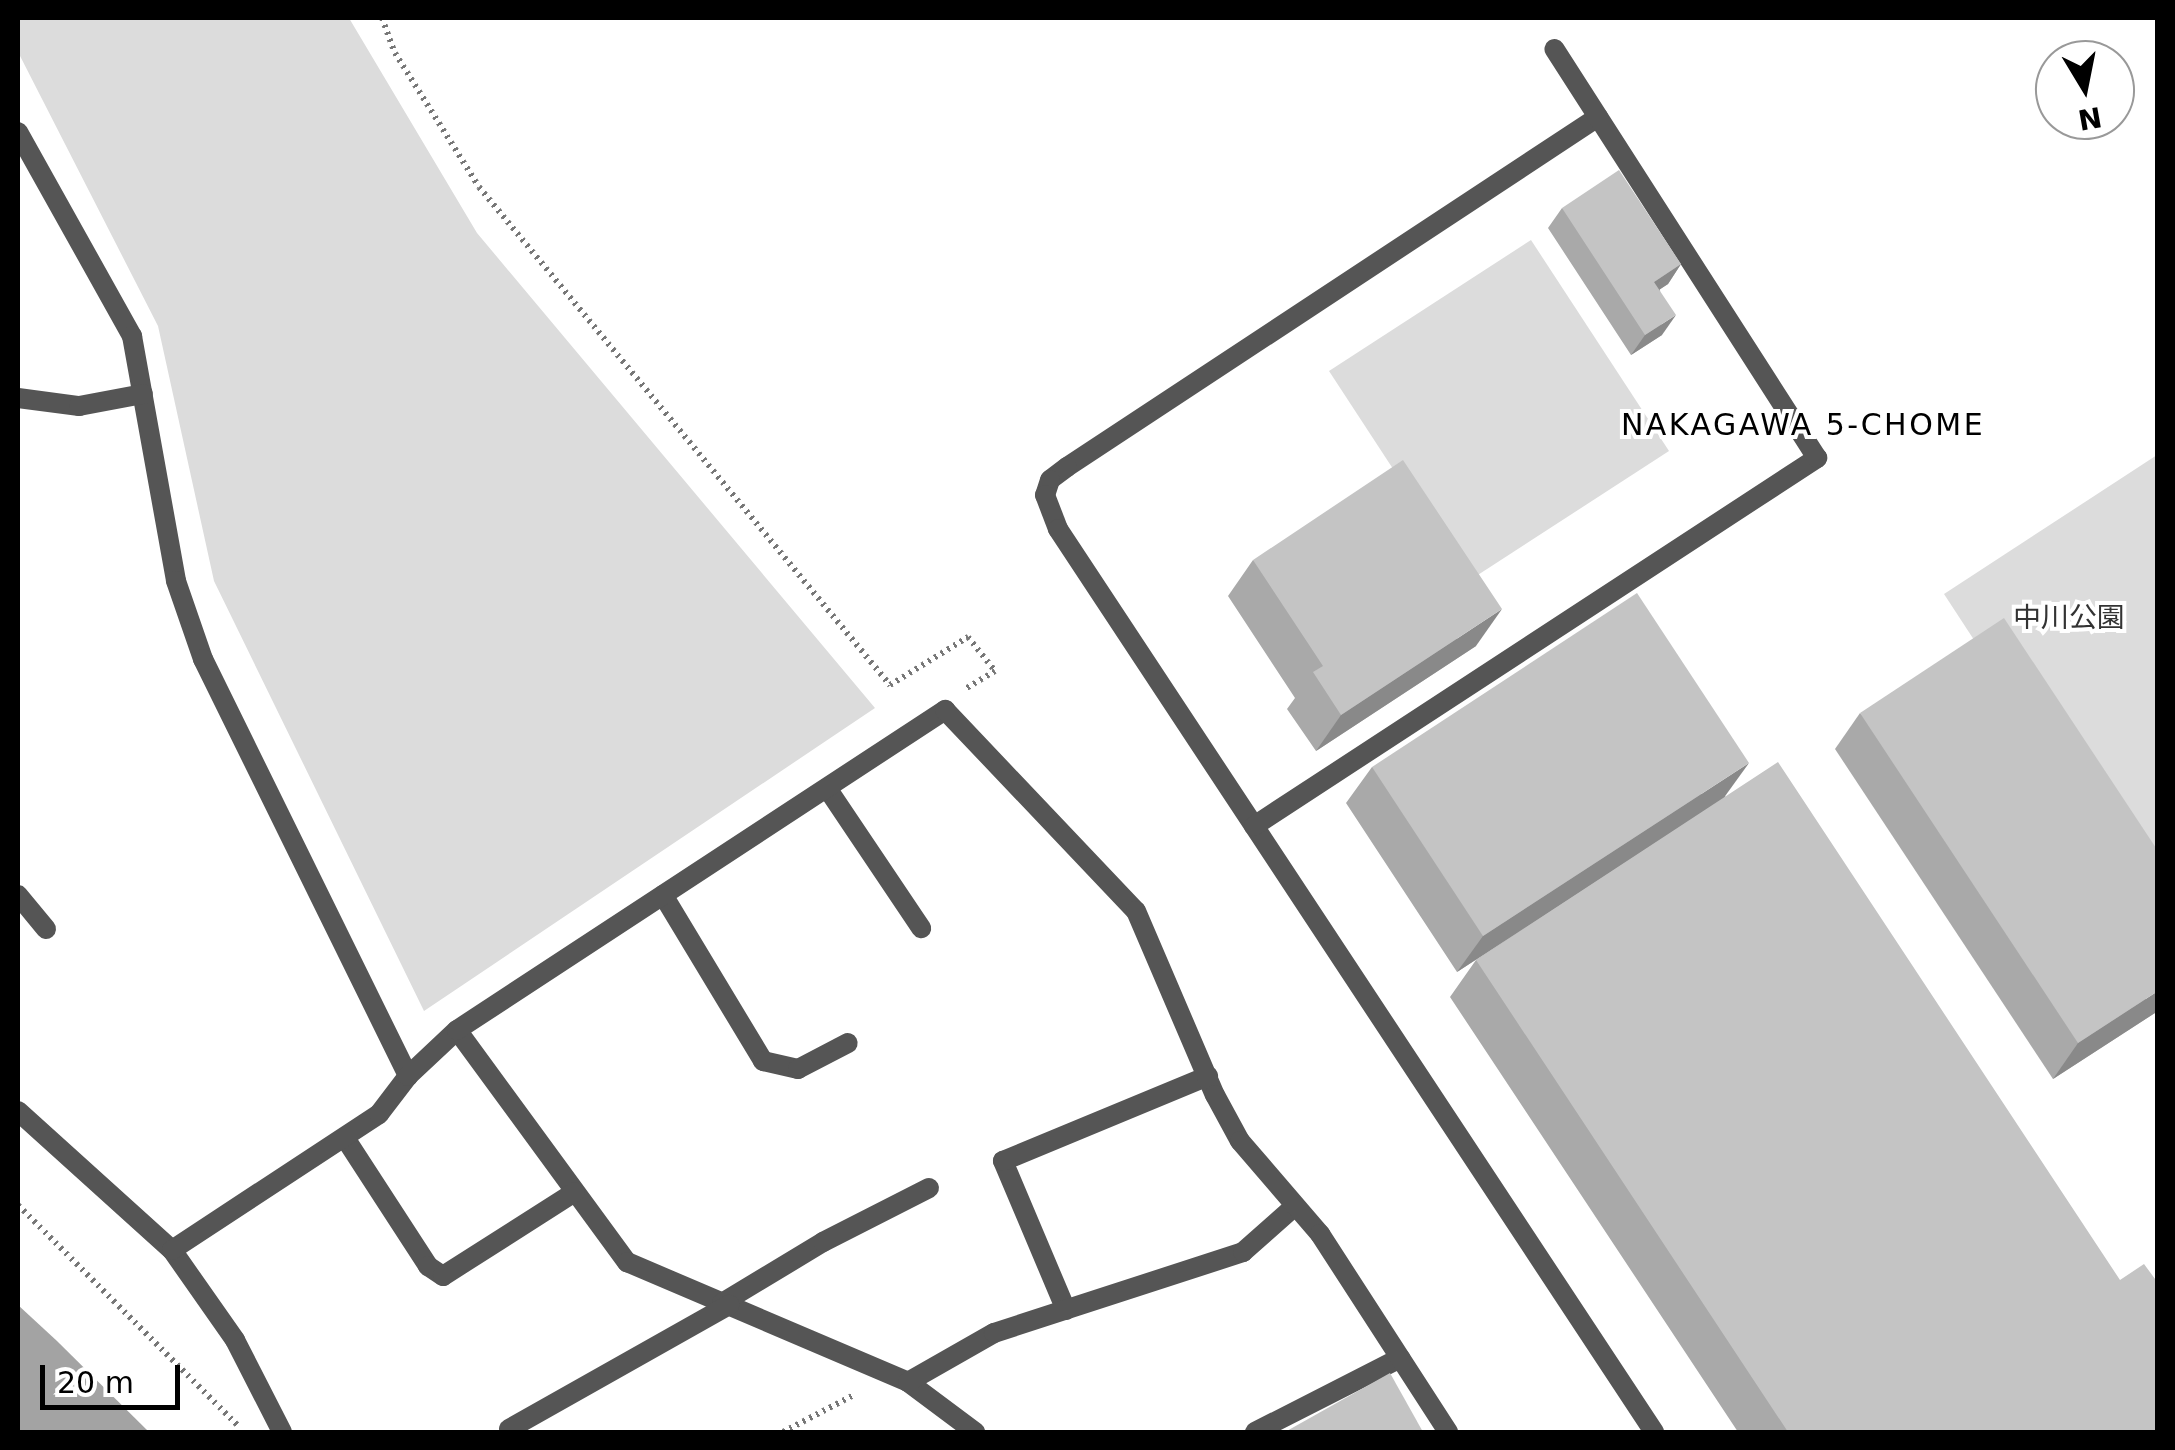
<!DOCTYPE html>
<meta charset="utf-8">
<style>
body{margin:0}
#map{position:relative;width:2175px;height:1450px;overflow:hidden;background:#fff;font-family:"DejaVu Sans","Noto Sans JP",sans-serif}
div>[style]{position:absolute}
.green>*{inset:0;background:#dcdcdc}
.water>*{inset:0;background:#a3a3a3}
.path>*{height:6px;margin-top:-3px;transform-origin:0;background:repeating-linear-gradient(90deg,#777 0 2.5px,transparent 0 7.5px)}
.lane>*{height:20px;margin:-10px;padding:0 10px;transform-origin:10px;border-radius:10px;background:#555}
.street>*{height:20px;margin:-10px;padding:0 10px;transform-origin:10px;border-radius:10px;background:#555}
.wall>*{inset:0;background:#a9a9a9}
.shaded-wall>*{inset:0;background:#898989}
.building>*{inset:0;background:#c4c4c4}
span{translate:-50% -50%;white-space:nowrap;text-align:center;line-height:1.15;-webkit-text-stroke:8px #fff;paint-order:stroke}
.park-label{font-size:28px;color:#333}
.neighbourhood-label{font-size:30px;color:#000;letter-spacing:2.5px}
.frame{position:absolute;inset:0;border:20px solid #000;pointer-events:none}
.north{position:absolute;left:2035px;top:40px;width:100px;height:100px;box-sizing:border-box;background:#fff;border:2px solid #999;border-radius:50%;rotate:170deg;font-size:28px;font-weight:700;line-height:40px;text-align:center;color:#000}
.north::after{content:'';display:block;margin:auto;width:35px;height:45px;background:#000;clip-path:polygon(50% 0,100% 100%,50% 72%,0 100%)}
.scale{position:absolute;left:40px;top:1365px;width:140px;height:45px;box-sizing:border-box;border:5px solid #000;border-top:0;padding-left:12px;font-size:30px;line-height:35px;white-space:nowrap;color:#000;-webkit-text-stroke:8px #fff;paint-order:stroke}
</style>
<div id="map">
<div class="green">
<div style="clip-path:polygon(18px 18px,349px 18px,477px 233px,875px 708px,424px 1011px,214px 581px,158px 326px,18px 52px)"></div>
<div style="clip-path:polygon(1531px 240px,1669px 451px,1467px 582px,1329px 371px)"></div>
<div style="clip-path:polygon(2157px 455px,2157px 920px,1944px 594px)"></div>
</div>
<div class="water">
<div style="clip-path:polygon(18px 1305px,57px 1341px,149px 1432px,18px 1432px)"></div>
</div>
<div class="path">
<div style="left:382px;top:18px;width:37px;rotate:70deg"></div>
<div style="left:395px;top:53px;width:158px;rotate:57.9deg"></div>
<div style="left:479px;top:187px;width:646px;rotate:50.47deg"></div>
<div style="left:890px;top:685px;width:92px;rotate:-31.6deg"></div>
<div style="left:968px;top:637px;width:43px;rotate:51.5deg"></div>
<div style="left:995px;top:671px;width:33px;rotate:149deg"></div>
<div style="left:18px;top:1205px;width:313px;rotate:45.1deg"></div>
<div style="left:783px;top:1432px;width:78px;rotate:-27.6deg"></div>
</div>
<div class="lane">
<div style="left:1598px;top:117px;width:636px;rotate:146.61deg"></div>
<div style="left:1067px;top:467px;width:21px;rotate:143deg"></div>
<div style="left:1050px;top:480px;width:16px;rotate:108deg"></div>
<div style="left:1045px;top:495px;width:36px;rotate:69deg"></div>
<div style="left:1058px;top:529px;width:1082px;rotate:56.57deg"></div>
<div style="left:827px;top:788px;width:169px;rotate:56.1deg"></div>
<div style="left:1254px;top:826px;width:673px;rotate:-33.17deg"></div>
<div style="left:1817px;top:458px;width:486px;rotate:-122.7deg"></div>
<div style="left:18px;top:895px;width:44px;rotate:50.5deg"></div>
<div style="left:663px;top:895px;width:194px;rotate:58.9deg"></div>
<div style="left:763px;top:1061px;width:36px;rotate:13deg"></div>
<div style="left:798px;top:1069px;width:56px;rotate:-27.5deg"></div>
<div style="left:457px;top:1030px;width:288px;rotate:53.8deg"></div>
<div style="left:627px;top:1262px;width:306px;rotate:23.1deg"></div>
<div style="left:908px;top:1382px;width:84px;rotate:36.7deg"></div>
<div style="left:345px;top:1138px;width:153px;rotate:57deg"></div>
<div style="left:428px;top:1266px;width:18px;rotate:34deg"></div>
<div style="left:443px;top:1276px;width:156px;rotate:-32.5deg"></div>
<div style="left:722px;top:1303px;width:118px;rotate:-31.1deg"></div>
<div style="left:823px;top:1242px;width:119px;rotate:-27deg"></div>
<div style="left:1066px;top:1310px;width:162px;rotate:-112.9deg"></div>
<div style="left:1003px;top:1161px;width:222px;rotate:-22.5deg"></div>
<div style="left:908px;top:1382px;width:99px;rotate:-29.7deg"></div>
<div style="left:994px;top:1333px;width:262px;rotate:-18deg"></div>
<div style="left:1243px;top:1252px;width:69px;rotate:-41.5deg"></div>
<div style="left:509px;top:1429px;width:253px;rotate:-29.4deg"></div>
<div style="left:1255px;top:1432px;width:163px;rotate:-27deg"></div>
</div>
<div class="street">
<div style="left:18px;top:132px;width:234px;rotate:60.8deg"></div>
<div style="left:132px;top:336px;width:249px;rotate:79.8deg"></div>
<div style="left:176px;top:581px;width:83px;rotate:70.9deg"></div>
<div style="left:203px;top:659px;width:465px;rotate:63.8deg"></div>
<div style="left:18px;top:398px;width:62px;rotate:7.5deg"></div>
<div style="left:79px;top:406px;width:65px;rotate:-10.6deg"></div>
<div style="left:18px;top:1111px;width:207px;rotate:42.1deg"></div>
<div style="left:172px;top:1250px;width:110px;rotate:55deg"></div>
<div style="left:235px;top:1340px;width:103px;rotate:62.9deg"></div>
<div style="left:172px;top:1250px;width:248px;rotate:-33.3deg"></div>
<div style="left:379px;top:1114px;width:48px;rotate:-52.7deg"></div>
<div style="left:408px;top:1076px;width:67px;rotate:-43.2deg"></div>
<div style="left:457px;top:1030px;width:584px;rotate:-33.25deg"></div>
<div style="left:945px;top:710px;width:277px;rotate:46.5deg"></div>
<div style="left:1136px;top:911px;width:200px;rotate:66.8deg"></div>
<div style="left:1215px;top:1095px;width:52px;rotate:61.5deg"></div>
<div style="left:1240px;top:1141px;width:123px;rotate:49.3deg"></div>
<div style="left:1320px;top:1234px;width:236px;rotate:57.1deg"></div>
</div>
<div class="wall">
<div style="clip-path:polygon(1562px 208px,1681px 264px,1668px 284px,1660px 289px,1662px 335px,1631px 355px,1548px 228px)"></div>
<div style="clip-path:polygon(1253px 560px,1476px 646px,1316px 751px,1287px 709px,1295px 698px,1228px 596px)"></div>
<div style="clip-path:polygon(1860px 713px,2158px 1011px,2053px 1079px,1835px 749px)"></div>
<div style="clip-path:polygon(1372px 767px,1725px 796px,2158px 1432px,1738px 1432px,1450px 997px,1476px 960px,1517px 933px,1457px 972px,1346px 803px)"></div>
</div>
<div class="shaded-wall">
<div style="clip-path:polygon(1681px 264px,1668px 284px,1641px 302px,1654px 282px)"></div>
<div style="clip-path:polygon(1676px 315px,1662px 335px,1631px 355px,1645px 335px)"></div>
<div style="clip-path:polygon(1502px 609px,1476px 646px,1316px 751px,1341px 715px)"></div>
<div style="clip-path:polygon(1749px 763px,1723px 799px,1457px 972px,1483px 936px)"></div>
<div style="clip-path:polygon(2158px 991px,2158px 1011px,2053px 1079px,2078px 1043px)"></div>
</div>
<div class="building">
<div style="clip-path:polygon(1619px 170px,1681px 264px,1654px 282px,1676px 315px,1645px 335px,1562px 208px)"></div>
<div style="clip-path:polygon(1403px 460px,1502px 609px,1341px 715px,1313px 672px,1323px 666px,1253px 560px)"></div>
<div style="clip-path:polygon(1637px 593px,1749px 763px,1483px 936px,1372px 767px)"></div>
<div style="clip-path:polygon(2004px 618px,2158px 851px,2158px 991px,2078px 1043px,1860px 713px)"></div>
<div style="clip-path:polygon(1778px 762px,2120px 1280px,2144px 1264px,2158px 1283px,2158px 1432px,1788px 1432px,1476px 960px)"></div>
<div style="clip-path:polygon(1390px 1373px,1423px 1432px,1285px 1432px)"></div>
</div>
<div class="park-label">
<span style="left:2069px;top:618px">中川公園</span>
</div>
<div class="neighbourhood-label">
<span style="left:1803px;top:425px">NAKAGAWA 5-CHOME</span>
</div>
<div class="frame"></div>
<div class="north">N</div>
<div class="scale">20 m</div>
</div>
